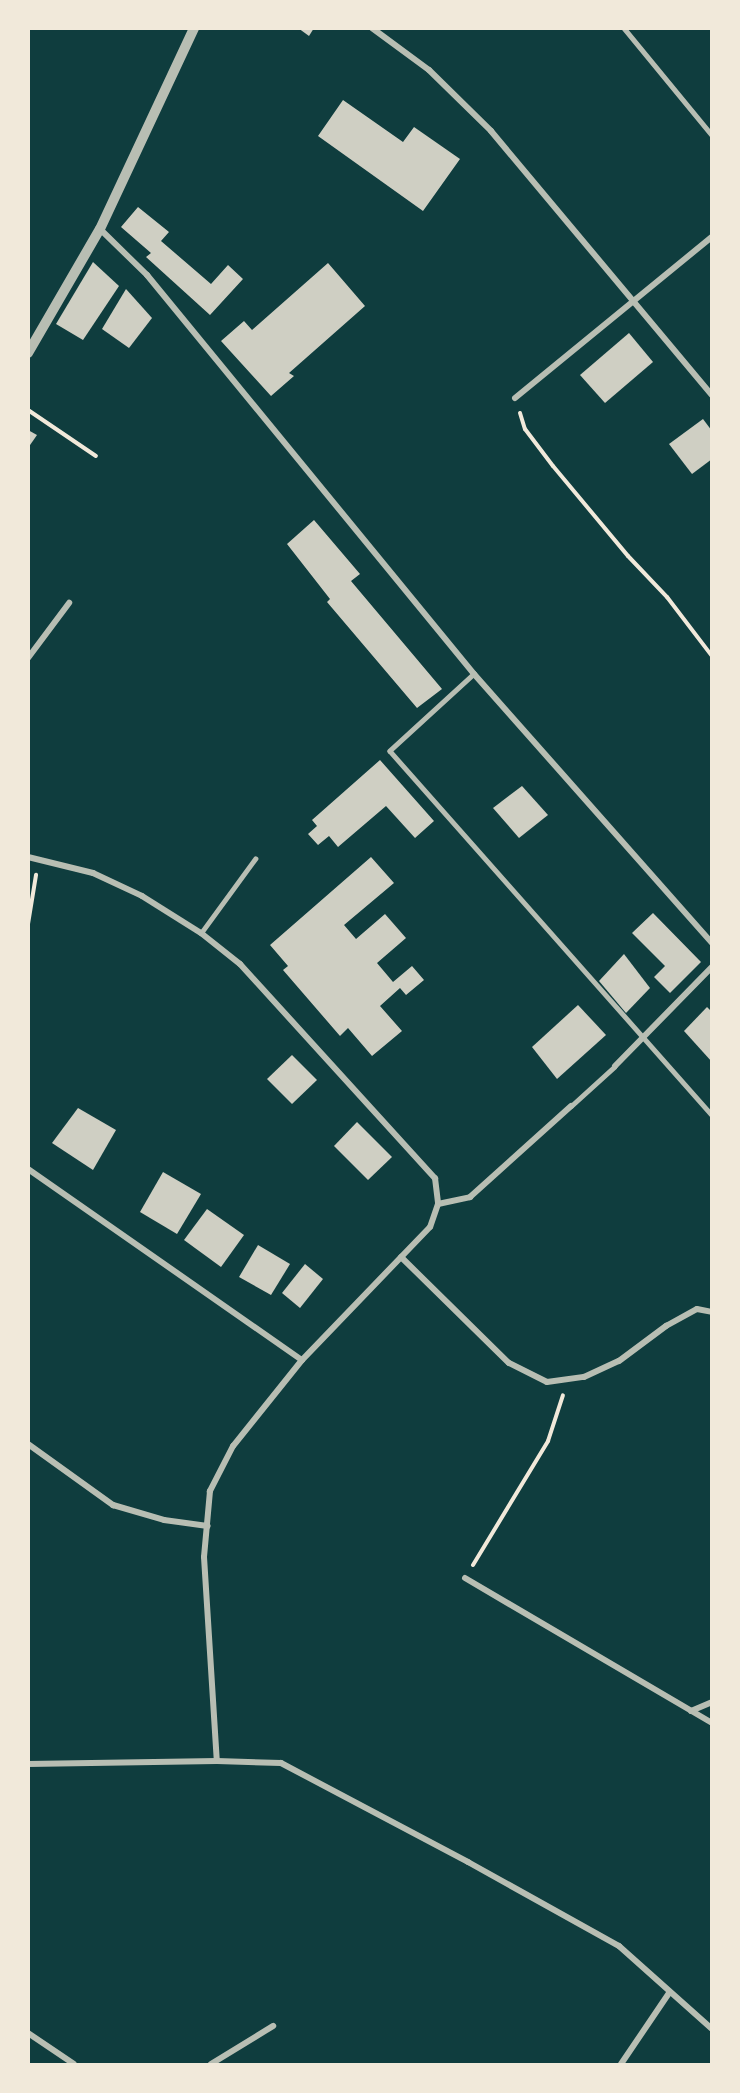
<!DOCTYPE html>
<style>
body{margin:0}
#map{position:relative;width:740px;height:2093px;overflow:hidden;background:#0f3d3e;font-family:Signika,sans-serif}
div>[style]{position:absolute}
.building>*{inset:0;background:#cfcfc3}
.path>*{height:4px;margin:-2px;padding:0 2px;transform-origin:2px;border-radius:2px;background:#f1e9da}
.service>*{height:4.5px;margin:-2.25px;padding:0 2.25px;transform-origin:2.25px;border-radius:2.25px;background:#b8beb3}
.pedestrian>*{height:5px;margin:-2.5px;padding:0 2.5px;transform-origin:2.5px;border-radius:2.5px;background:#b8beb3}
.minor>*{height:6px;margin:-3px;padding:0 3px;transform-origin:3px;border-radius:3px;background:#b8beb3}
.tertiary>*{height:10px;margin:-5px;padding:0 5px;transform-origin:5px;border-radius:5px;background:#b8beb3}
span{translate:-50% -50%;white-space:nowrap;text-align:center;line-height:1.15;-webkit-text-stroke:5px #f1e9da;paint-order:stroke}
.frame{position:absolute;inset:0;border:30px solid #f1e9da;pointer-events:none}
</style>
<div id="map">
<div class="building">
<div style="clip-path:polygon(298px 28px,314px 28px,309px 36px)"></div>
<div style="clip-path:polygon(343px 100px,403px 142px,414px 127px,460px 159px,423px 211px,318px 136px)"></div>
<div style="clip-path:polygon(138px 207px,169px 232px,161px 241px,211px 284px,228px 265px,243px 279px,210px 315px,146px 257px,151px 253px,121px 227px)"></div>
<div style="clip-path:polygon(93px 262px,119px 286px,83px 340px,56px 324px)"></div>
<div style="clip-path:polygon(328px 263px,365px 306px,289px 373px,294px 376px,271px 396px,221px 341px,244px 321px,252px 330px)"></div>
<div style="clip-path:polygon(126px 289px,152px 318px,129px 348px,102px 329px)"></div>
<div style="clip-path:polygon(629px 333px,653px 362px,605px 403px,580px 375px)"></div>
<div style="clip-path:polygon(703px 419px,712px 431px,712px 459px,692px 474px,669px 444px)"></div>
<div style="clip-path:polygon(28px 430px,37px 435px,28px 448px)"></div>
<div style="clip-path:polygon(314px 520px,360px 574px,351px 581px,442px 689px,417px 708px,327px 602px,330px 599px,287px 544px)"></div>
<div style="clip-path:polygon(380px 760px,434px 821px,415px 838px,386px 806px,338px 847px,329px 836px,318px 845px,308px 834px,317px 826px,312px 820px)"></div>
<div style="clip-path:polygon(522px 786px,548px 815px,519px 838px,493px 808px)"></div>
<div style="clip-path:polygon(371px 857px,394px 883px,344px 925px,356px 939px,385px 914px,406px 938px,377px 963px,393px 982px,412px 966px,424px 980px,406px 995px,400px 988px,380px 1006px,402px 1031px,372px 1056px,348px 1028px,340px 1036px,283px 970px,288px 966px,270px 945px)"></div>
<div style="clip-path:polygon(653px 913px,701px 962px,670px 993px,654px 977px,665px 966px,632px 933px)"></div>
<div style="clip-path:polygon(624px 954px,650px 988px,626px 1013px,599px 981px)"></div>
<div style="clip-path:polygon(578px 1005px,606px 1035px,557px 1079px,532px 1047px)"></div>
<div style="clip-path:polygon(707px 1007px,712px 1012px,712px 1062px,684px 1031px)"></div>
<div style="clip-path:polygon(292px 1055px,317px 1080px,292px 1104px,267px 1079px)"></div>
<div style="clip-path:polygon(78px 1108px,116px 1130px,93px 1170px,52px 1143px)"></div>
<div style="clip-path:polygon(357px 1122px,392px 1157px,368px 1180px,334px 1146px)"></div>
<div style="clip-path:polygon(163px 1172px,201px 1194px,177px 1234px,140px 1212px)"></div>
<div style="clip-path:polygon(207px 1209px,244px 1235px,221px 1267px,184px 1240px)"></div>
<div style="clip-path:polygon(258px 1245px,290px 1264px,271px 1295px,239px 1277px)"></div>
<div style="clip-path:polygon(305px 1264px,323px 1279px,300px 1308px,282px 1293px)"></div>
</div>
<div class="path">
<div style="left:28px;top:410px;width:82px;rotate:34.1deg"></div>
<div style="left:520px;top:413px;width:17px;rotate:73deg"></div>
<div style="left:525px;top:429px;width:46px;rotate:52.9deg"></div>
<div style="left:553px;top:466px;width:117px;rotate:50.2deg"></div>
<div style="left:628px;top:556px;width:57px;rotate:46.4deg"></div>
<div style="left:667px;top:597px;width:74px;rotate:52.7deg"></div>
<div style="left:28px;top:924px;width:50px;rotate:-80.7deg"></div>
<div style="left:473px;top:1565px;width:145px;rotate:-58.8deg"></div>
<div style="left:548px;top:1441px;width:48px;rotate:-71.9deg"></div>
</div>
<div class="service">
<div style="left:624px;top:28px;width:139px;rotate:50.6deg"></div>
<div style="left:474px;top:674px;width:114px;rotate:137.5deg"></div>
<div style="left:390px;top:751px;width:486px;rotate:48.5deg"></div>
<div style="left:201px;top:933px;width:92px;rotate:-53.9deg"></div>
</div>
<div class="pedestrian">
<div style="left:571px;top:1106px;width:59px;rotate:-42.3deg"></div>
</div>
<div class="minor">
<div style="left:372px;top:28px;width:71px;rotate:36.4deg"></div>
<div style="left:429px;top:70px;width:87px;rotate:44.5deg"></div>
<div style="left:491px;top:131px;width:344px;rotate:50.1deg"></div>
<div style="left:100px;top:229px;width:66px;rotate:44.4deg"></div>
<div style="left:147px;top:275px;width:516px;rotate:50.66deg"></div>
<div style="left:474px;top:674px;width:359px;rotate:48.5deg"></div>
<div style="left:515px;top:398px;width:254px;rotate:-39.3deg"></div>
<div style="left:28px;top:658px;width:69px;rotate:-53.3deg"></div>
<div style="left:28px;top:857px;width:67px;rotate:13.8deg"></div>
<div style="left:93px;top:873px;width:54px;rotate:25.1deg"></div>
<div style="left:142px;top:896px;width:70px;rotate:32.1deg"></div>
<div style="left:201px;top:933px;width:50px;rotate:38.5deg"></div>
<div style="left:240px;top:964px;width:290px;rotate:47.7deg"></div>
<div style="left:435px;top:1178px;width:26px;rotate:83deg"></div>
<div style="left:438px;top:1204px;width:24px;rotate:109deg"></div>
<div style="left:430px;top:1227px;width:185px;rotate:133.9deg"></div>
<div style="left:302px;top:1360px;width:110px;rotate:128.7deg"></div>
<div style="left:233px;top:1446px;width:51px;rotate:117.1deg"></div>
<div style="left:210px;top:1491px;width:66px;rotate:95.2deg"></div>
<div style="left:204px;top:1557px;width:204px;rotate:86.4deg"></div>
<div style="left:615px;top:1066px;width:139px;rotate:-45.6deg"></div>
<div style="left:28px;top:1169px;width:334px;rotate:34.9deg"></div>
<div style="left:438px;top:1204px;width:33px;rotate:-12deg"></div>
<div style="left:470px;top:1197px;width:136px;rotate:-42deg"></div>
<div style="left:401px;top:1257px;width:151px;rotate:44.5deg"></div>
<div style="left:509px;top:1363px;width:42px;rotate:26.6deg"></div>
<div style="left:547px;top:1382px;width:37px;rotate:-8deg"></div>
<div style="left:584px;top:1377px;width:38px;rotate:-25deg"></div>
<div style="left:619px;top:1361px;width:59px;rotate:-36.7deg"></div>
<div style="left:666px;top:1326px;width:35px;rotate:-29deg"></div>
<div style="left:697px;top:1309px;width:15px;rotate:11deg"></div>
<div style="left:28px;top:1444px;width:105px;rotate:35.7deg"></div>
<div style="left:113px;top:1505px;width:53px;rotate:16.4deg"></div>
<div style="left:164px;top:1520px;width:44px;rotate:7.8deg"></div>
<div style="left:465px;top:1578px;width:286px;rotate:30.4deg"></div>
<div style="left:691px;top:1711px;width:23px;rotate:-23deg"></div>
<div style="left:28px;top:1764px;width:189px;rotate:-0.9deg"></div>
<div style="left:217px;top:1761px;width:64px;rotate:1.8deg"></div>
<div style="left:281px;top:1763px;width:212px;rotate:27.9deg"></div>
<div style="left:468px;top:1862px;width:173px;rotate:29.1deg"></div>
<div style="left:619px;top:1946px;width:125px;rotate:41.7deg"></div>
<div style="left:28px;top:2033px;width:55px;rotate:34deg"></div>
<div style="left:211px;top:2064px;width:73px;rotate:-31.5deg"></div>
<div style="left:621px;top:2064px;width:86px;rotate:-55.9deg"></div>
</div>
<div class="tertiary">
<div style="left:28px;top:353px;width:143px;rotate:-59.9deg"></div>
<div style="left:100px;top:229px;width:222px;rotate:-64.9deg"></div>
</div>
<div class="frame"></div>
</div>
